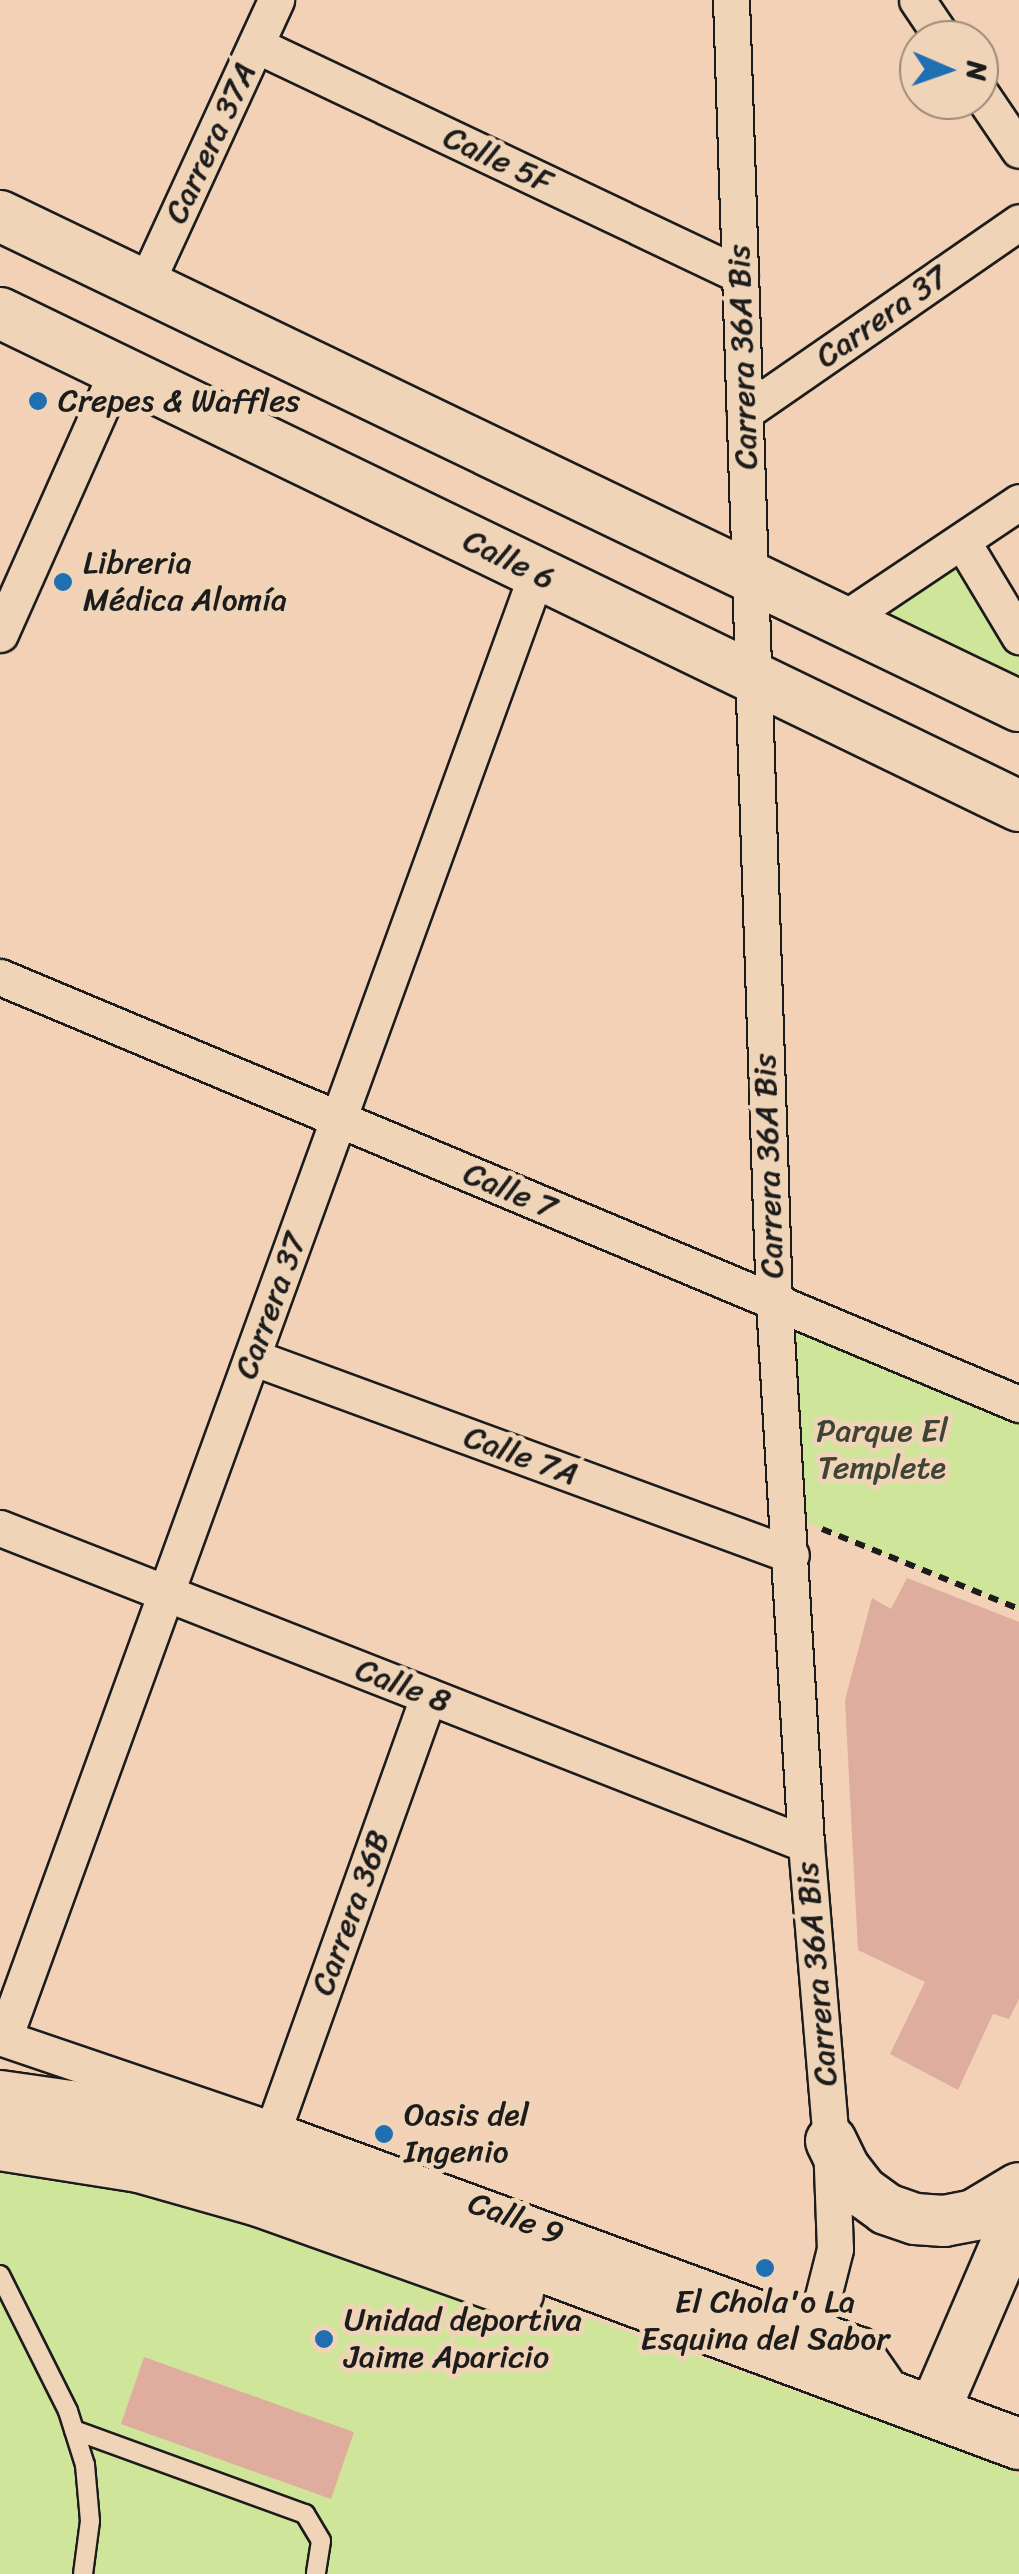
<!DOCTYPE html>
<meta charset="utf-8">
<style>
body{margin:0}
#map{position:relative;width:1019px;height:2574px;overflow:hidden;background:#f3d1b6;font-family:Sriracha,sans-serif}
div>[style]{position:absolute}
.green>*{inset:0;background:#cfe59a}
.building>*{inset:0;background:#dead9e}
.path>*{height:6px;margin-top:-3px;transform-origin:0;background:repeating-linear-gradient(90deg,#1c1c1c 0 10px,transparent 0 18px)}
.roads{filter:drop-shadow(2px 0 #1c1c1c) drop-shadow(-2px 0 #1c1c1c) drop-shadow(0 2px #1c1c1c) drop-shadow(0 -2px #1c1c1c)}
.lane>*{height:18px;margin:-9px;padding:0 9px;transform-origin:9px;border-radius:9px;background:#f0d4b7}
.street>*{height:35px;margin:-17.5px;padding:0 17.5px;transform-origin:17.5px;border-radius:17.5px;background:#f0d4b7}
.secondary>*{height:50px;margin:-25px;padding:0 25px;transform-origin:25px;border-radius:25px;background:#f0d4b7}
.dots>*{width:28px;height:28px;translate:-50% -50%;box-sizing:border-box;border:5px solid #f0d4b7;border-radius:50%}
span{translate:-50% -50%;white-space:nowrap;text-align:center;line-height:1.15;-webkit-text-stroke:10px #f0d4b7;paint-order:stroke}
.street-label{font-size:32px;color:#1c1c1c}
.poi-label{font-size:32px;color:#1c1c1c}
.left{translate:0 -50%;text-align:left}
.park-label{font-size:32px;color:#404435}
.north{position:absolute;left:899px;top:20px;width:100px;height:100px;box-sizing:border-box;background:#f0d4b7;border:2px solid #9b8a79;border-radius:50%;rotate:92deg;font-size:28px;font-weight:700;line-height:40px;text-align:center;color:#1c1c1c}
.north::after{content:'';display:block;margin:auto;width:35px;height:45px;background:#1f6fb2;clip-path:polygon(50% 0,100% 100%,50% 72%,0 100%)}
</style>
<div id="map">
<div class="green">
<div style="clip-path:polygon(961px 549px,1019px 656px,1019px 680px,869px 604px)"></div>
<div style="clip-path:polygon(774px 1301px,1019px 1404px,1019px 1609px,789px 1515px)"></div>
<div style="clip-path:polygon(0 2145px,259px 2201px,842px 2408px,894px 2394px,983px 2427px,1019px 2476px,1019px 2574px,0 2574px)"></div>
</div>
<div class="building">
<div style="clip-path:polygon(907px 1578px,1019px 1622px,1019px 1999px,1009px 2019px,993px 2014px,958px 2090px,890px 2054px,925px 1982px,858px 1950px,845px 1700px,872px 1598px,891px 1609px)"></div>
<div style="clip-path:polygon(144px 2357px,354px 2432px,331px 2499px,121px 2424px)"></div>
</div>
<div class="path">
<div style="left:822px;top:1529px;width:213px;rotate:22.1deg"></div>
</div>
<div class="roads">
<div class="lane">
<div style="left:0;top:2275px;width:152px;rotate:63.4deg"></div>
<div style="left:68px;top:2411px;width:57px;rotate:72.5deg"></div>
<div style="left:85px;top:2465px;width:56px;rotate:84.9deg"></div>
<div style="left:90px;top:2521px;width:53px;rotate:97.5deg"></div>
<div style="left:74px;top:2430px;width:246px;rotate:20deg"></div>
<div style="left:305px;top:2514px;width:31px;rotate:59deg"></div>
<div style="left:321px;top:2541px;width:33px;rotate:99deg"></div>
</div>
<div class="street">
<div style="left:731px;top:0;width:1302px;rotate:88.11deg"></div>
<div style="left:774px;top:1301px;width:544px;rotate:86.63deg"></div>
<div style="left:806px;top:1844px;width:298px;rotate:85.2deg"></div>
<div style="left:831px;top:2141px;width:108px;rotate:87.9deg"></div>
<div style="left:835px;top:2249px;width:81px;rotate:104.2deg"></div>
<div style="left:917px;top:0;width:48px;rotate:56deg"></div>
<div style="left:256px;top:45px;width:536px;rotate:25.42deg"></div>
<div style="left:979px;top:91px;width:71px;rotate:55.9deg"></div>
<div style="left:145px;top:285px;width:314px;rotate:-65.3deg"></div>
<div style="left:745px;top:412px;width:333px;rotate:-34.7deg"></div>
<div style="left:962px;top:541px;width:111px;rotate:59deg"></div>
<div style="left:843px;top:620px;width:212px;rotate:-33.8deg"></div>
<div style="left:0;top:634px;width:288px;rotate:-66deg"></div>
<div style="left:0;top:977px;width:1105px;rotate:22.74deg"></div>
<div style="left:252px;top:1357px;width:574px;rotate:20.17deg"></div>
<div style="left:0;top:1528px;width:866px;rotate:21.41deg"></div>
<div style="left:0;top:2037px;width:288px;rotate:18.8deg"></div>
<div style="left:273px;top:2130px;width:625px;rotate:20.12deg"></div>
<div style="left:860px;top:2345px;width:60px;rotate:55.2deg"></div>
<div style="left:4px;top:2038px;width:1559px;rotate:-70.01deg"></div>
<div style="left:273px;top:2130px;width:461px;rotate:-70.3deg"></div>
</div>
<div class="secondary">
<div style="left:0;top:216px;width:1131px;rotate:25.68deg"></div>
<div style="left:0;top:313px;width:1132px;rotate:25.82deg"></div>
<div style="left:0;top:2096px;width:71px;rotate:8.1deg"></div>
<div style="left:70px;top:2106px;width:85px;rotate:14.4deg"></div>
<div style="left:152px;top:2127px;width:128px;rotate:18.2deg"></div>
<div style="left:274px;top:2167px;width:795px;rotate:20.4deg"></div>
<div style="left:831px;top:2141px;width:30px;rotate:64deg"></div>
<div style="left:844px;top:2168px;width:31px;rotate:52deg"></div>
<div style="left:863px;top:2192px;width:29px;rotate:36deg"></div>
<div style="left:886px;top:2209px;width:31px;rotate:19deg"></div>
<div style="left:915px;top:2219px;width:29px;rotate:4deg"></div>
<div style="left:944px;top:2221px;width:31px;rotate:-11deg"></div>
<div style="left:974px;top:2215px;width:52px;rotate:-31deg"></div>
<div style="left:0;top:2145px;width:141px;rotate:9deg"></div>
<div style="left:139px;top:2167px;width:125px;rotate:15.8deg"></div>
<div style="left:259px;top:2201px;width:275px;rotate:19.6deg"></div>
<div style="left:935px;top:2409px;width:212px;rotate:-66.7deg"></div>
</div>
</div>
<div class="dots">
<div style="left:38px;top:401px;background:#1f6fb2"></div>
<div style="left:63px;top:582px;background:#1f6fb2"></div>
<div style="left:384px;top:2134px;background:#1f6fb2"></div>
<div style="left:765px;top:2268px;background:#1f6fb2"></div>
<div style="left:324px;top:2339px;background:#1f6fb2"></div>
</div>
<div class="street-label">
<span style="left:211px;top:143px;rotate:-65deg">Carrera 37A</span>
<span style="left:498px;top:160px;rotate:25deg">Calle 5F</span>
<span style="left:882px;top:317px;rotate:-35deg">Carrera 37</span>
<span style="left:743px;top:357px;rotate:-92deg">Carrera 36A Bis</span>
<span style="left:509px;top:560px;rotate:26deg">Calle 6</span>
<span style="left:769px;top:1166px;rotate:-92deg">Carrera 36A Bis</span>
<span style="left:510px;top:1191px;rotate:23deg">Calle 7</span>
<span style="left:271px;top:1306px;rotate:-70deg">Carrera 37</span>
<span style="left:521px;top:1456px;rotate:20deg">Calle 7A</span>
<span style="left:403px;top:1686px;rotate:21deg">Calle 8</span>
<span style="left:351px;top:1913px;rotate:-70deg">Carrera 36B</span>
<span style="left:817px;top:1974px;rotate:-95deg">Carrera 36A Bis</span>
<span style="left:516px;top:2219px;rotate:20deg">Calle 9</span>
</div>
<div class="poi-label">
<span class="left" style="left:58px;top:401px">Crepes &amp; Waffles</span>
<span class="left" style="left:83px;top:582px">Libreria<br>Médica Alomía</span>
<span class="left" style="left:404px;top:2134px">Oasis del<br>Ingenio</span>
<span style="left:765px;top:2321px">El Chola'o La<br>Esquina del Sabor</span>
<span class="left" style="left:344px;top:2339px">Unidad deportiva<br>Jaime Aparicio</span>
</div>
<div class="park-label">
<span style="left:882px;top:1450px">Parque El<br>Templete</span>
</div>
<div class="north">N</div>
</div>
